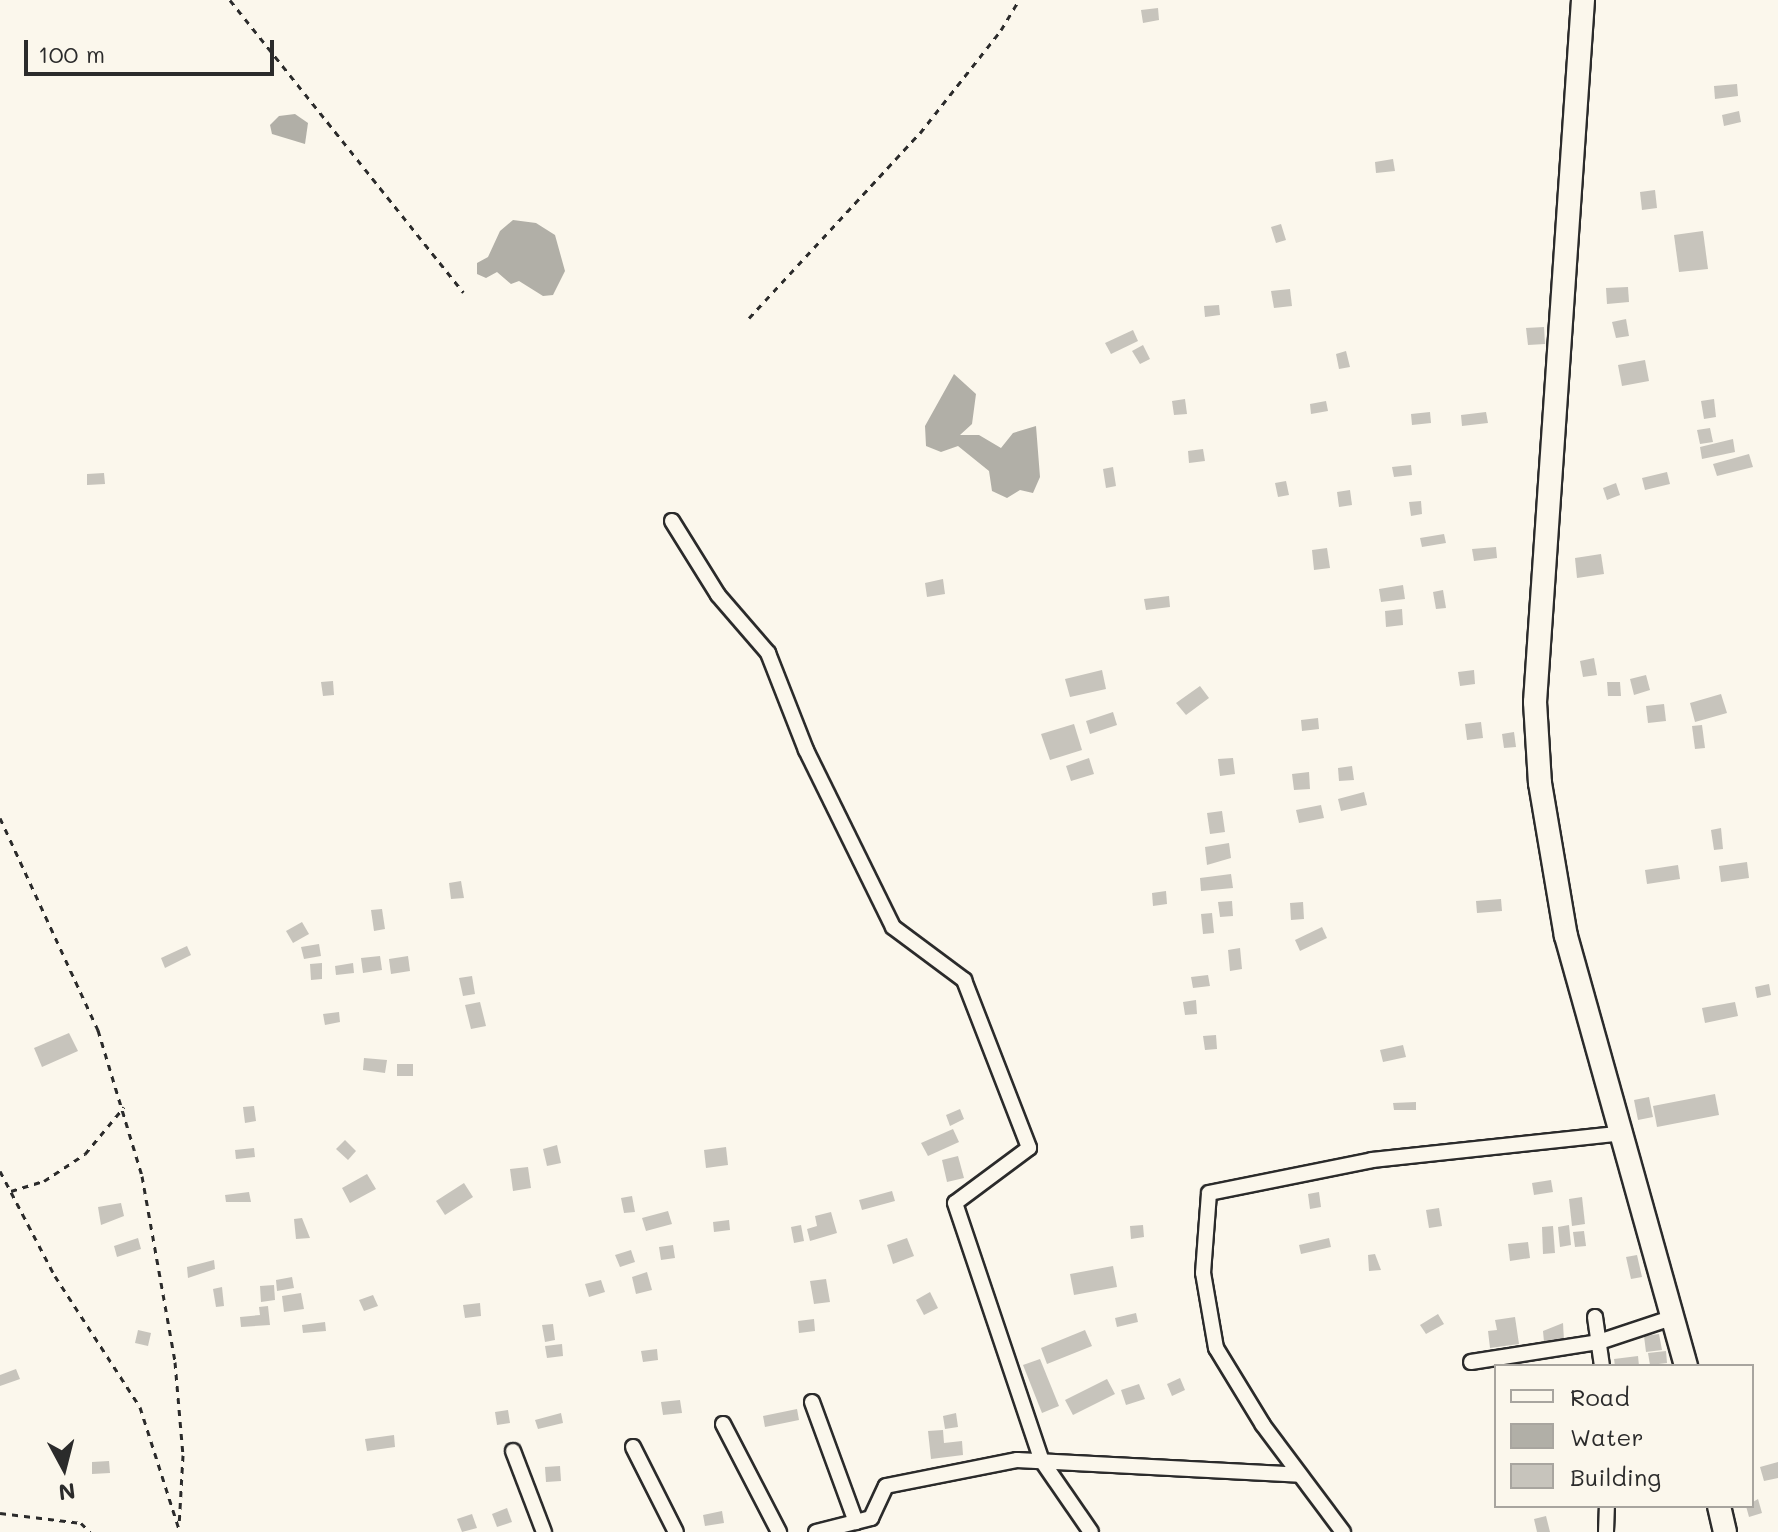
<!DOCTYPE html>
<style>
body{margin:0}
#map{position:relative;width:1778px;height:1532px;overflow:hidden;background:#fbf7ec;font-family:Mali,sans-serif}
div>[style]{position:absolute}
.water>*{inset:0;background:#b1afa7}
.building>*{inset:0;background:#c7c4bc}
.path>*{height:3px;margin-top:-1.5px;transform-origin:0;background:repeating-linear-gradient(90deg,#2b2b2b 0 6px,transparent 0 12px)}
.roads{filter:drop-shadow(2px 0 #2b2b2b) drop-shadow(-2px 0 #2b2b2b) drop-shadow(0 2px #2b2b2b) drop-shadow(0 -2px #2b2b2b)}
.minor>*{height:14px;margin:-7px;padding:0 7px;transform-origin:7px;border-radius:7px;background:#fbf7ec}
.primary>*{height:22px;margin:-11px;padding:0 11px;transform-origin:11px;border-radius:11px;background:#fbf7ec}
span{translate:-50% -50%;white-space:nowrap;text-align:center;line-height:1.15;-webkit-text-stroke:6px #fbf7ec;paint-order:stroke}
.legend{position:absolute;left:1494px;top:1364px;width:260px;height:144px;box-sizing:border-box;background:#fbf7ec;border:2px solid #a8a59f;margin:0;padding:10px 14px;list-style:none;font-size:24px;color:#2b2b2b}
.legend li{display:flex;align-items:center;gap:16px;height:40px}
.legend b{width:40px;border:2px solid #a8a59f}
.north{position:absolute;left:24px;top:1428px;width:80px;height:80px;-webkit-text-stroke:6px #fbf7ec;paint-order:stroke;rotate:173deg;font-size:22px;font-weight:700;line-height:32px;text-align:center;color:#2b2b2b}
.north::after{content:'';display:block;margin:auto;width:28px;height:36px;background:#2b2b2b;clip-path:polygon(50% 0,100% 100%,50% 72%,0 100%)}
.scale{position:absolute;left:24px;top:40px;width:250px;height:36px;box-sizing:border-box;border:4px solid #2b2b2b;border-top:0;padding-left:10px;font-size:24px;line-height:28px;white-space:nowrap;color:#2b2b2b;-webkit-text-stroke:6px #fbf7ec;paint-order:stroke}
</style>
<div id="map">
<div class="water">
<div style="clip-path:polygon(295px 114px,308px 123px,305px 144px,272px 134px,270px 125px,279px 116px)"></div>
<div style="clip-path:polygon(513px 220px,536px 223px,555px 235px,565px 271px,553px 295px,543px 296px,519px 281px,511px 284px,497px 272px,486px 278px,477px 274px,477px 263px,488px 257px,500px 231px)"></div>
<div style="clip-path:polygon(954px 374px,976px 394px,972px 424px,960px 435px,979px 435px,1001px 448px,1013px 433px,1036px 426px,1040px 477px,1033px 493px,1020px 490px,1007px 498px,992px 491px,989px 471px,958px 446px,941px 452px,926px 446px,925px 426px)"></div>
</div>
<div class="building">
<div style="clip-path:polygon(1158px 8px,1159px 20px,1143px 23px,1141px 10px)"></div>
<div style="clip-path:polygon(1737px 84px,1738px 96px,1715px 99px,1714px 86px)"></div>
<div style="clip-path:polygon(1739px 111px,1741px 122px,1724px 126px,1722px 115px)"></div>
<div style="clip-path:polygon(1393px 159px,1395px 171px,1376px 173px,1375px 162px)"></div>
<div style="clip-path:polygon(1655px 190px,1657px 208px,1642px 210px,1640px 192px)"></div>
<div style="clip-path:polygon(1281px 224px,1286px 240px,1276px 243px,1271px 227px)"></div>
<div style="clip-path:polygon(1703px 231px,1708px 269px,1679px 272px,1674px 235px)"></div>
<div style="clip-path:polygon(1628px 287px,1629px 302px,1607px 304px,1606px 288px)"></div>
<div style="clip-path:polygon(1290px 289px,1292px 306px,1274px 308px,1271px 291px)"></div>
<div style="clip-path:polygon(1219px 305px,1220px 315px,1205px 317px,1204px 306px)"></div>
<div style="clip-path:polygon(1626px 319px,1629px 336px,1616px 338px,1612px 322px)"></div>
<div style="clip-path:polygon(1544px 327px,1545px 344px,1528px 345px,1526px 328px)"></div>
<div style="clip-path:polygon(1133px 330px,1138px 341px,1111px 354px,1105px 343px)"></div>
<div style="clip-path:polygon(1143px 345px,1150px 359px,1140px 364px,1132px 351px)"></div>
<div style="clip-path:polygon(1346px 351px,1350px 367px,1339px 369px,1336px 354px)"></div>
<div style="clip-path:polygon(1645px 360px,1649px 381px,1622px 386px,1618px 365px)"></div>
<div style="clip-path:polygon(1185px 399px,1187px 414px,1174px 415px,1172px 401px)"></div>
<div style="clip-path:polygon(1714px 399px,1716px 417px,1704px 419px,1701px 401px)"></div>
<div style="clip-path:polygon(1326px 401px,1328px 411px,1311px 414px,1310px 404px)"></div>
<div style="clip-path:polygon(1430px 412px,1431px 423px,1412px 425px,1411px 414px)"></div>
<div style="clip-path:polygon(1486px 412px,1488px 423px,1462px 426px,1461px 415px)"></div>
<div style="clip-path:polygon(1710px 428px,1713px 442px,1700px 444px,1697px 430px)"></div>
<div style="clip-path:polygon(1733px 439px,1735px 452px,1702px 459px,1700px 447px)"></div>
<div style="clip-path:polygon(1203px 449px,1205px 461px,1189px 463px,1188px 451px)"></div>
<div style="clip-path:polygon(1749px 454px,1753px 467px,1717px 476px,1713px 464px)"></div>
<div style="clip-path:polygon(1411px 465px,1412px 475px,1394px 477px,1392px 467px)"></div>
<div style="clip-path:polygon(1113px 467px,1116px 486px,1106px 488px,1103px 469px)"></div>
<div style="clip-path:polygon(1667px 472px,1670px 484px,1645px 490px,1642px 478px)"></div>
<div style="clip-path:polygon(104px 473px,105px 484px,87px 485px,87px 474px)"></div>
<div style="clip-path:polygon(1286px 481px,1289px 495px,1278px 497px,1275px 483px)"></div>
<div style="clip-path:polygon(1616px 483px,1620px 495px,1607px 500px,1603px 488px)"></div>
<div style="clip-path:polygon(1350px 490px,1352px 505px,1339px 507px,1337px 492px)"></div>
<div style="clip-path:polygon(1421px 501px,1422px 514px,1411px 516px,1409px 502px)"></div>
<div style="clip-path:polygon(1444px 534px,1446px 543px,1422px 547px,1420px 538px)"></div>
<div style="clip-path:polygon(1496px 547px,1497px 558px,1474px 561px,1472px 549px)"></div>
<div style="clip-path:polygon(1327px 548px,1330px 568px,1314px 570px,1312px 550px)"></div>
<div style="clip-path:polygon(1601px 554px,1604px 574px,1577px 578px,1575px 558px)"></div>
<div style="clip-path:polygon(943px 579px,945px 594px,927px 597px,925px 583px)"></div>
<div style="clip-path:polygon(1403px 585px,1405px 599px,1381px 602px,1379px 589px)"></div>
<div style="clip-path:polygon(1443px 590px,1446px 608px,1436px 609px,1433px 592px)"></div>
<div style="clip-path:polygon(1169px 596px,1170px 607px,1146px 610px,1144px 599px)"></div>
<div style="clip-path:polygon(1402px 609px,1403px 625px,1386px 627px,1385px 611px)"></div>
<div style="clip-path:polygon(1594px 658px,1597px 675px,1583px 677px,1580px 661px)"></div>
<div style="clip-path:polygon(1102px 670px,1106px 689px,1070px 697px,1065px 679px)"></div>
<div style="clip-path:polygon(1474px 670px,1475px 684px,1460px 686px,1458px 672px)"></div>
<div style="clip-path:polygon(1646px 675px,1650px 690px,1634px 695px,1630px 679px)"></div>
<div style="clip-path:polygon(333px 681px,334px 695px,323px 696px,321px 682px)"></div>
<div style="clip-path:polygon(1607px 682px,1620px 682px,1621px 696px,1608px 696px)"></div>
<div style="clip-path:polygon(1200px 686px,1209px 698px,1186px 715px,1176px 703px)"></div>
<div style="clip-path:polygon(1721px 694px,1727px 713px,1695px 722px,1690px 703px)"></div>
<div style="clip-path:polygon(1664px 704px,1666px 721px,1648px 723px,1646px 706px)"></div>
<div style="clip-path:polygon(1113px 712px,1117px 725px,1090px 734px,1086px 721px)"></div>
<div style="clip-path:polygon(1318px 718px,1319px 729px,1302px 731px,1301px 720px)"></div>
<div style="clip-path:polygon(1481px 722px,1483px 738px,1467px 740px,1465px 724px)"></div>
<div style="clip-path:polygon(1074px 724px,1082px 750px,1050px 760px,1041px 734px)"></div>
<div style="clip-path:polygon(1702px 725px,1705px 748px,1695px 749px,1692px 726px)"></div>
<div style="clip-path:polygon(1514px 732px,1516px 747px,1504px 748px,1502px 734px)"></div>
<div style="clip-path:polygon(1089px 758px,1094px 774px,1071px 781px,1066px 766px)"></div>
<div style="clip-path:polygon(1233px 758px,1235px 774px,1220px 776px,1218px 759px)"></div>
<div style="clip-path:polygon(1352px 766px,1354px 780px,1339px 781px,1338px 768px)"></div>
<div style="clip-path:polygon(1309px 772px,1310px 789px,1294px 790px,1292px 774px)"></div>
<div style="clip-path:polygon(1364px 792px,1367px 805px,1341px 811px,1338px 799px)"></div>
<div style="clip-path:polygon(1321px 805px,1324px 818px,1299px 823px,1296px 810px)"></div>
<div style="clip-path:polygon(1222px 811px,1225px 832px,1210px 834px,1207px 813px)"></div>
<div style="clip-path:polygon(1721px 828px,1723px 849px,1714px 850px,1711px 830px)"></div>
<div style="clip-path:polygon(1229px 843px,1231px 858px,1207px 865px,1205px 847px)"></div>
<div style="clip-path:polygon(1747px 862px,1749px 878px,1721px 882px,1719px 866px)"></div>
<div style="clip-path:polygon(1678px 865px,1680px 879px,1647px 884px,1645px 870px)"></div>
<div style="clip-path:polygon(1231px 874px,1233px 888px,1201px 891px,1200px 878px)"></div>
<div style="clip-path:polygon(461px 881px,464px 898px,451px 899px,449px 883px)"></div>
<div style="clip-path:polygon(1166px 891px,1167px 904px,1153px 906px,1152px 893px)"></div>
<div style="clip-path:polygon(1501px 899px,1502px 911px,1477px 913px,1476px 901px)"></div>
<div style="clip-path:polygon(1232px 901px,1233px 916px,1220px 917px,1218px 902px)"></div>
<div style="clip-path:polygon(1303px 902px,1304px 919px,1291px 920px,1290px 903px)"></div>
<div style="clip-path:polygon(382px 909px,385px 929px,374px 931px,371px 910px)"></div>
<div style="clip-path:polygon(1212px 913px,1214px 933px,1203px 934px,1201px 914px)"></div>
<div style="clip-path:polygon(302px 922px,309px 934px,293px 943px,286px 931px)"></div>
<div style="clip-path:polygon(1322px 927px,1327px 938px,1300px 951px,1295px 940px)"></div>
<div style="clip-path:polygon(319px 944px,321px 956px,304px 959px,301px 947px)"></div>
<div style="clip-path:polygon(187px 946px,191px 955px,165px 968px,161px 958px)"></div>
<div style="clip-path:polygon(1240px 948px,1242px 969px,1230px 971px,1228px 950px)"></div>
<div style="clip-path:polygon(380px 956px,382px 970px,363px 973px,361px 958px)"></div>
<div style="clip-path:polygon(408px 956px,410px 971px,391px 974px,389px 959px)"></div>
<div style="clip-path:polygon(322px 963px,322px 979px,311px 980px,310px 964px)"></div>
<div style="clip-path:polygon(353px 963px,354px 973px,336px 975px,335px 966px)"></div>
<div style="clip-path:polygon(1208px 975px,1210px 986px,1193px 988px,1191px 977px)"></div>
<div style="clip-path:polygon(472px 976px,475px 994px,463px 996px,459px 978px)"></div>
<div style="clip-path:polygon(1769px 984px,1771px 995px,1757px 998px,1755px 987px)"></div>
<div style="clip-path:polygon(1196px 1000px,1197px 1014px,1185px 1015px,1183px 1002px)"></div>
<div style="clip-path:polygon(480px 1002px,486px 1026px,471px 1029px,465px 1005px)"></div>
<div style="clip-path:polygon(1735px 1002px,1738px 1016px,1705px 1023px,1702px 1008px)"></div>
<div style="clip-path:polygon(339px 1012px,340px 1022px,325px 1025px,323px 1014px)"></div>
<div style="clip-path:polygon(69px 1033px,78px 1051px,42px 1067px,34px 1048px)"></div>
<div style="clip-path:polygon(1216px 1035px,1217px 1049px,1205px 1050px,1203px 1036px)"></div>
<div style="clip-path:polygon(1403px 1045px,1406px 1057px,1383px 1062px,1380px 1050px)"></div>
<div style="clip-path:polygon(364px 1058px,387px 1060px,385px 1073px,363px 1070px)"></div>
<div style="clip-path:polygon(397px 1064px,413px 1064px,413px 1076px,397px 1076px)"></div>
<div style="clip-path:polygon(1715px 1094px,1719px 1115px,1657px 1127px,1653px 1106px)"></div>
<div style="clip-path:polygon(1649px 1097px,1653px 1117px,1638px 1120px,1634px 1100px)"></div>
<div style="clip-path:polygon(1416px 1102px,1416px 1110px,1394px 1110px,1393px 1103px)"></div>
<div style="clip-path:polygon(254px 1106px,256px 1121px,245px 1123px,243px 1107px)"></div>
<div style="clip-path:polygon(960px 1109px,964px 1119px,950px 1126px,946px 1115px)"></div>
<div style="clip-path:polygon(953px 1129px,959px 1142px,928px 1156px,921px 1143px)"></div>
<div style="clip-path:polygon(345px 1140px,356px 1151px,348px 1160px,336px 1149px)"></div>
<div style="clip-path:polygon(557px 1145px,561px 1163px,547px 1166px,543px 1149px)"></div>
<div style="clip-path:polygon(726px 1147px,728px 1165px,706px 1168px,704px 1150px)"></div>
<div style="clip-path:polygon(254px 1148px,255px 1157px,236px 1159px,235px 1150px)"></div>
<div style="clip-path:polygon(958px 1156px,964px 1178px,947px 1182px,942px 1160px)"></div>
<div style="clip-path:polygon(528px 1167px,531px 1188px,513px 1191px,510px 1169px)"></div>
<div style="clip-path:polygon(367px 1174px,376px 1189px,350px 1203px,342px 1188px)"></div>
<div style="clip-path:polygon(1551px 1180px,1553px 1192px,1534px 1195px,1532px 1183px)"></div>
<div style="clip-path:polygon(464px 1183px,473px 1197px,445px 1215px,436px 1201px)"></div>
<div style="clip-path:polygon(892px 1191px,895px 1201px,862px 1210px,859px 1200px)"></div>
<div style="clip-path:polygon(249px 1192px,251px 1202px,226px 1202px,225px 1195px)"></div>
<div style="clip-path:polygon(1319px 1192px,1321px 1207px,1310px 1209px,1308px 1194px)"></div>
<div style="clip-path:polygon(632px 1196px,635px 1212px,624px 1213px,621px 1198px)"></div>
<div style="clip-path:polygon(1582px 1197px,1585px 1224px,1572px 1226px,1569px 1199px)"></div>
<div style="clip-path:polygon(121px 1203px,124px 1216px,101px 1225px,98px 1207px)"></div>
<div style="clip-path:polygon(1439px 1208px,1442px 1226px,1429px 1228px,1426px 1210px)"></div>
<div style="clip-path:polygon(668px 1211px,672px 1224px,646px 1231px,642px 1218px)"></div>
<div style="clip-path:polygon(831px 1212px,837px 1233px,810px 1241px,807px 1229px,817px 1226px,815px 1216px)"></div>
<div style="clip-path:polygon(302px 1218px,310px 1238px,296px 1239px,294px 1219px)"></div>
<div style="clip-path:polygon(729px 1220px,730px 1230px,714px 1232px,713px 1222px)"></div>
<div style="clip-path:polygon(801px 1225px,804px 1241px,794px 1243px,791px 1227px)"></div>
<div style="clip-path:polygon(1143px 1225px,1144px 1237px,1131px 1239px,1130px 1226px)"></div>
<div style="clip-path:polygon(1569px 1225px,1571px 1245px,1560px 1247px,1558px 1227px)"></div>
<div style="clip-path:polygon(1553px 1226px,1555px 1253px,1543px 1254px,1542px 1227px)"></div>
<div style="clip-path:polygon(1584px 1231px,1586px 1246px,1575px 1247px,1573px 1232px)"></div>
<div style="clip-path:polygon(138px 1238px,141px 1249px,117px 1257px,114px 1246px)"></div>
<div style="clip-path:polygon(907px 1238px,914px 1256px,893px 1264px,887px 1245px)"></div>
<div style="clip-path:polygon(1329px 1238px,1331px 1247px,1301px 1254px,1299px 1245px)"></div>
<div style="clip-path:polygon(1528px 1242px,1530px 1258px,1510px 1261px,1508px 1244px)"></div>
<div style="clip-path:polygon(673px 1245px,675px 1258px,661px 1260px,659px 1247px)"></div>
<div style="clip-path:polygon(631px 1250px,635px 1262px,620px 1267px,615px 1255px)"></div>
<div style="clip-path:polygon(1375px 1254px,1381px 1270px,1369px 1271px,1368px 1255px)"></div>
<div style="clip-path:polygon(1637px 1255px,1642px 1277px,1631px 1279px,1626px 1257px)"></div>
<div style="clip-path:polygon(214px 1260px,215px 1269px,188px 1278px,187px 1267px)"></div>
<div style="clip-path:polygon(1113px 1266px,1117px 1287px,1074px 1295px,1070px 1274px)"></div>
<div style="clip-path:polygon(647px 1272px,652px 1290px,636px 1294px,632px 1277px)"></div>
<div style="clip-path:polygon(292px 1277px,294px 1288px,277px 1291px,276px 1280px)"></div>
<div style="clip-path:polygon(826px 1279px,830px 1302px,814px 1304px,810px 1281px)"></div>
<div style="clip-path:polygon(601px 1280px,605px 1292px,589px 1297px,585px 1284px)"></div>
<div style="clip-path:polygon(274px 1285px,275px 1300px,261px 1302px,260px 1286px)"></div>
<div style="clip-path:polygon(222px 1287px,224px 1306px,216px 1307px,213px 1289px)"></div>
<div style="clip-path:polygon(930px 1292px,938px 1308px,924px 1315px,916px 1300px)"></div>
<div style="clip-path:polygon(301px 1293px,304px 1309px,284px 1312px,282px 1296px)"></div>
<div style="clip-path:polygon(373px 1295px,378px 1306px,364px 1311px,359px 1300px)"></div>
<div style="clip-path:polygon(480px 1303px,481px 1316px,465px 1318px,463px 1305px)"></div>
<div style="clip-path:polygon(268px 1306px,270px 1325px,241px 1327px,240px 1317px,260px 1315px,259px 1307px)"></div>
<div style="clip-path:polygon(1136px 1313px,1138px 1322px,1117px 1327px,1115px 1318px)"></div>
<div style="clip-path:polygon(1438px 1314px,1444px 1324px,1426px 1334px,1420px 1325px)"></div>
<div style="clip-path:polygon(1515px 1317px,1519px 1344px,1490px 1348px,1488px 1331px,1497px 1330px,1495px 1320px)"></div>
<div style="clip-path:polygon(814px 1319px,815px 1331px,799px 1333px,798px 1321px)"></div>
<div style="clip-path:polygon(325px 1322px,326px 1331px,303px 1333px,302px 1325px)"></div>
<div style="clip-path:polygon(1563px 1323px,1564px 1341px,1544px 1342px,1543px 1331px)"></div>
<div style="clip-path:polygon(553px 1324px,555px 1340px,545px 1342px,542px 1325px)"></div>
<div style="clip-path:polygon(138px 1330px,151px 1333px,148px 1346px,135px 1343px)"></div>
<div style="clip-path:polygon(1085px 1330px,1092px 1346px,1047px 1364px,1041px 1348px)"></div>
<div style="clip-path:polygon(1659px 1334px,1662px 1350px,1646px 1352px,1644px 1336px)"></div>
<div style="clip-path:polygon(562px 1344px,563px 1356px,547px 1358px,545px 1346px)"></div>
<div style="clip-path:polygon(657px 1349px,658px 1360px,643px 1362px,641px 1351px)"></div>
<div style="clip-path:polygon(1666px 1351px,1667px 1363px,1650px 1365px,1648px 1353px)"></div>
<div style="clip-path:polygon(1638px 1356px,1639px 1366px,1615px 1366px,1614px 1359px)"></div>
<div style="clip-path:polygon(1040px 1359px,1059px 1406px,1042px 1413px,1023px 1365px)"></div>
<div style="clip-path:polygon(16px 1369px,20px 1379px,0 1386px,0 1375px)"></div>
<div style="clip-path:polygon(1180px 1378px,1185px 1390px,1172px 1396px,1167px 1384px)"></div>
<div style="clip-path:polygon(1107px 1379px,1115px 1394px,1073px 1415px,1065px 1400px)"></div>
<div style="clip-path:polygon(1139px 1384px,1145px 1399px,1126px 1405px,1121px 1390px)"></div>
<div style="clip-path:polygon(680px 1400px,682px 1413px,663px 1415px,661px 1402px)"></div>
<div style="clip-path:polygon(797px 1409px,799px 1420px,765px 1427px,763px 1416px)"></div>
<div style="clip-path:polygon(508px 1410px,510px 1423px,497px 1425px,495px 1412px)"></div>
<div style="clip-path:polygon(561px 1413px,563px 1423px,538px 1429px,535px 1420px)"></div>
<div style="clip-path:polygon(956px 1413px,958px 1427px,945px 1429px,943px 1416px)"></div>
<div style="clip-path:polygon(943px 1430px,944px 1443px,962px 1441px,963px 1455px,931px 1459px,928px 1431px)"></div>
<div style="clip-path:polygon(394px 1435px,395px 1447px,367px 1451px,365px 1439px)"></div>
<div style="clip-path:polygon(109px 1461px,110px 1473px,92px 1474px,92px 1462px)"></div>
<div style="clip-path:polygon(1778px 1462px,1778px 1478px,1764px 1481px,1760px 1467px)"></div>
<div style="clip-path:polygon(560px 1466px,561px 1481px,546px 1482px,545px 1467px)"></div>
<div style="clip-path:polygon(1758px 1499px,1762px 1513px,1749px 1517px,1746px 1506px)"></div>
<div style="clip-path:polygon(507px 1508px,512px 1522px,497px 1527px,492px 1514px)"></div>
<div style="clip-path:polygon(722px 1511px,724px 1523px,705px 1526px,703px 1515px)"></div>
<div style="clip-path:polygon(472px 1514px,477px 1528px,462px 1532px,457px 1519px)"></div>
<div style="clip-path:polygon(1546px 1516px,1550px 1532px,1537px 1532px,1534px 1519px)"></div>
</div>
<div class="path">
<div style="left:230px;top:0;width:374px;rotate:51.4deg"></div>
<div style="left:749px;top:318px;width:252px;rotate:-47.3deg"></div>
<div style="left:920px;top:133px;width:131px;rotate:-51.8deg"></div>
<div style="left:1001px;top:30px;width:35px;rotate:-59deg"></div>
<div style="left:0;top:818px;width:234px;rotate:65.2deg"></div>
<div style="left:98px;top:1030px;width:152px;rotate:73.2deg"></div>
<div style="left:142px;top:1176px;width:189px;rotate:79.9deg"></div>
<div style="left:175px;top:1362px;width:93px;rotate:85.1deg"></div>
<div style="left:183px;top:1455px;width:71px;rotate:93.2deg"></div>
<div style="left:0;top:1171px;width:119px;rotate:62.4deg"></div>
<div style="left:55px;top:1276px;width:156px;rotate:57deg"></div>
<div style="left:140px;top:1407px;width:131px;rotate:72.3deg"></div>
<div style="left:11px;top:1191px;width:34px;rotate:-17deg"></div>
<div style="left:44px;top:1181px;width:49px;rotate:-33.4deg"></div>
<div style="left:85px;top:1154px;width:61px;rotate:-50.3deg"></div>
<div style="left:0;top:1513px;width:82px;rotate:7deg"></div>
<div style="left:81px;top:1523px;width:13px;rotate:45deg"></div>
</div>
<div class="roads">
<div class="minor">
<div style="left:672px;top:521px;width:87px;rotate:58.1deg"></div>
<div style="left:718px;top:595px;width:77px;rotate:49.2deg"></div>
<div style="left:768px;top:653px;width:104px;rotate:68.6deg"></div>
<div style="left:806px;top:750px;width:197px;rotate:63.8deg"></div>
<div style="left:893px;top:927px;width:89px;rotate:36.7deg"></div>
<div style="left:964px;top:980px;width:180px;rotate:68.8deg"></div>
<div style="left:1029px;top:1148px;width:92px;rotate:143.4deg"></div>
<div style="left:955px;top:1203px;width:272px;rotate:71.4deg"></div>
<div style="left:1042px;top:1461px;width:86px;rotate:55.4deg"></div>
<div style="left:1595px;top:1317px;width:49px;rotate:81.9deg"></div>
<div style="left:1471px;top:1362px;width:130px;rotate:-8.9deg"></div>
<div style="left:1599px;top:1342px;width:76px;rotate:-18.4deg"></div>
<div style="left:812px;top:1402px;width:128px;rotate:69.9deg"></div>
<div style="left:723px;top:1424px;width:122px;rotate:62.6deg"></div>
<div style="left:633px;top:1447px;width:95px;rotate:63.2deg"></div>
<div style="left:513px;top:1451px;width:87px;rotate:69.1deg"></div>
<div style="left:816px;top:1532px;width:57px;rotate:-14.3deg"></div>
<div style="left:871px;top:1518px;width:35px;rotate:-65deg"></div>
<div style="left:886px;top:1486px;width:134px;rotate:-11.2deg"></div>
<div style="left:1017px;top:1460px;width:283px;rotate:3deg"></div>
<div style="left:1343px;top:1532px;width:134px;rotate:-126.8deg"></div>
<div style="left:1263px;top:1425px;width:90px;rotate:-121.4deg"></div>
<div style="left:1216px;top:1348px;width:76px;rotate:-99.8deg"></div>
<div style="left:1203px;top:1273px;width:80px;rotate:-85.7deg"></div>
<div style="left:1209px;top:1193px;width:166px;rotate:-11.4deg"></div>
<div style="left:1372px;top:1160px;width:246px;rotate:-6.1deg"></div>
<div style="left:1606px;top:1532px;width:26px;rotate:-88deg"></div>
</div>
<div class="primary">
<div style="left:1583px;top:0;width:704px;rotate:93.91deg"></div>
<div style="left:1535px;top:702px;width:81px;rotate:86.5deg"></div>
<div style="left:1540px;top:783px;width:155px;rotate:80.4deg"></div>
<div style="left:1566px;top:936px;width:446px;rotate:74.4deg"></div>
<div style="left:1719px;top:1506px;width:27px;rotate:77deg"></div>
</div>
</div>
<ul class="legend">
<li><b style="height:10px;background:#fbf7ec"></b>Road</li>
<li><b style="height:22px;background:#b1afa7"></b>Water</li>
<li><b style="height:22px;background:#c7c4bc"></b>Building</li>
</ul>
<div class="north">N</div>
<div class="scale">100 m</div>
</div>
